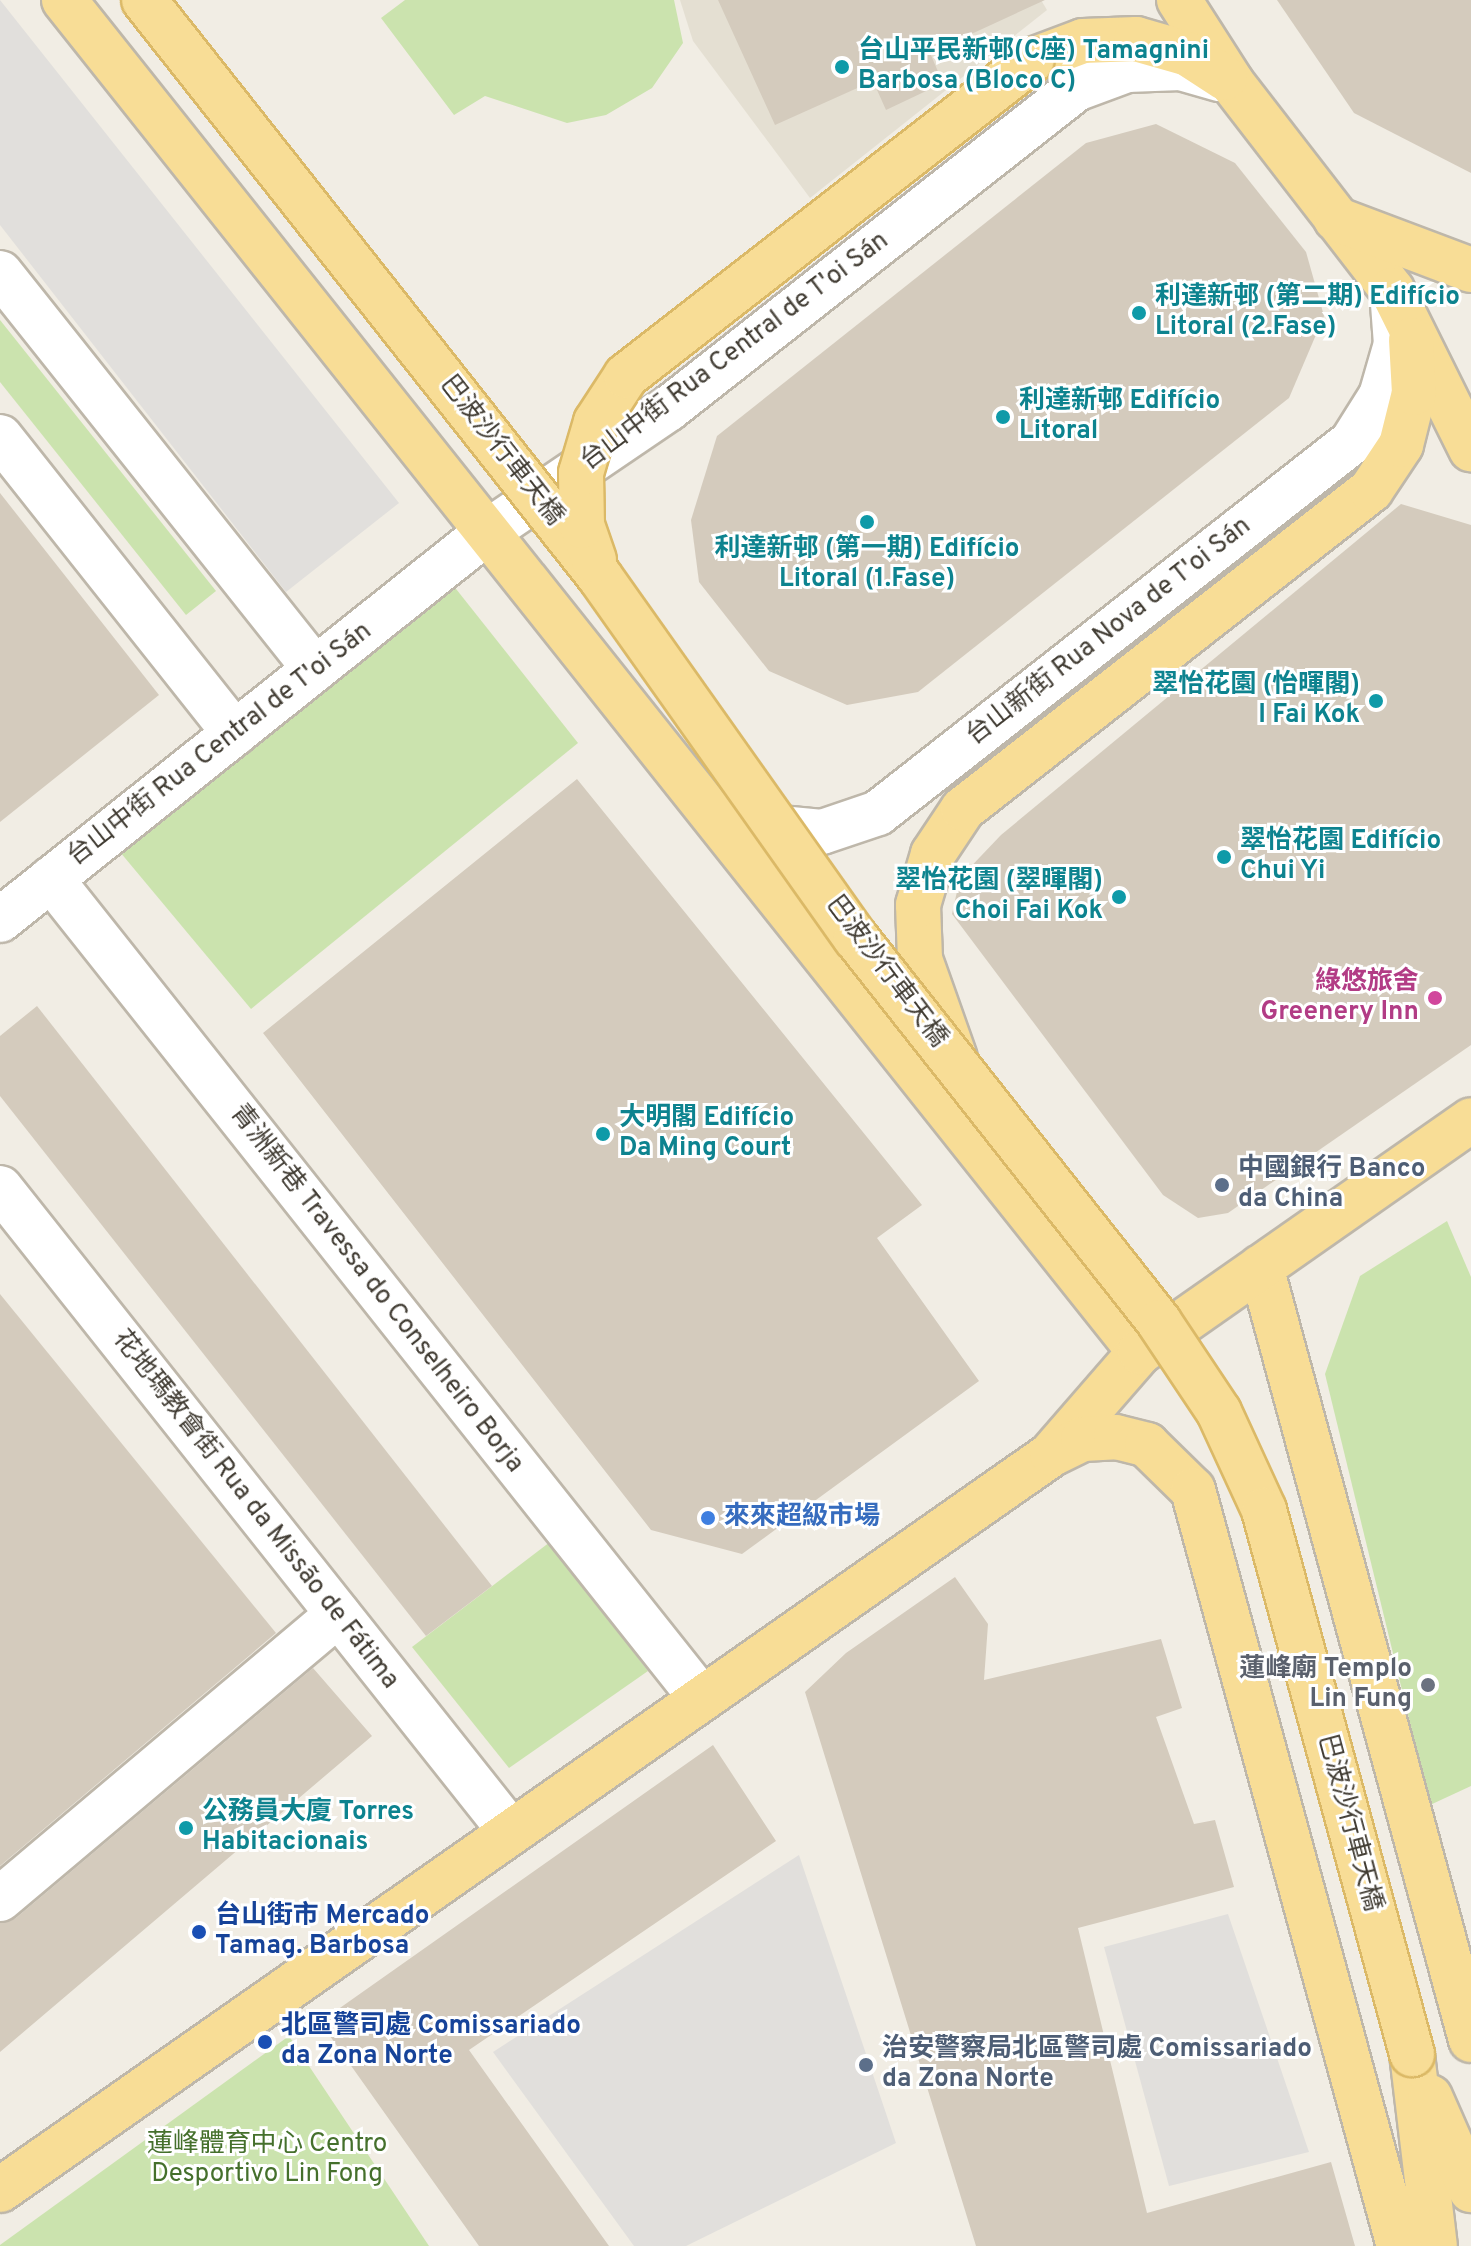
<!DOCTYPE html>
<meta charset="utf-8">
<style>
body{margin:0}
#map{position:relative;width:1471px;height:2246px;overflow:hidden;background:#f1ede4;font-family:Overpass,"Noto Sans SC",sans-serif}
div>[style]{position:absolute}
.residential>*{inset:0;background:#e4dfd2}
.green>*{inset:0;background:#cbe3ae}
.parking>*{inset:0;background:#e1dfdc}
.building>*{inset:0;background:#d4cbbd}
.roads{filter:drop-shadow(2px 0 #beb7aa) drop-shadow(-2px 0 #beb7aa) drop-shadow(0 2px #beb7aa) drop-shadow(0 -2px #beb7aa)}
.minor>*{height:44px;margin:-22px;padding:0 22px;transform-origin:22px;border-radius:22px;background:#fff}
.major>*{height:44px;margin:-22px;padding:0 22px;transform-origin:22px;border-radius:22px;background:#f8dd96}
.bridges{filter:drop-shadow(2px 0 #dbb967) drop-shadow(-2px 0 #dbb967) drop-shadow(0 2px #dbb967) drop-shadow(0 -2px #dbb967)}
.major-bridge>*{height:44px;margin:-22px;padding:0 22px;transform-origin:22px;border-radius:22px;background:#f8dd96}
.dots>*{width:22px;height:22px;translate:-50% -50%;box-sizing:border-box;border:4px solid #fff;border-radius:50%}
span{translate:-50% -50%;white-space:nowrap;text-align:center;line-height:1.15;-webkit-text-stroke:6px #fff;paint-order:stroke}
.culture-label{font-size:26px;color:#0d838f;font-weight:700}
.left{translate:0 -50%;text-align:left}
.right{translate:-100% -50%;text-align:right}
.street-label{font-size:26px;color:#423d34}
.hotel-label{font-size:26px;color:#b23c85;font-weight:700}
.service-label{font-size:26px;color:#4e5e75;font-weight:700}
.shop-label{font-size:26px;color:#366cbe;font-weight:700}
.worship-label{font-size:26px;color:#5b616d;font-weight:700}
.transit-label{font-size:26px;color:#164399;font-weight:700}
.park-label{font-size:26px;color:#45702c}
</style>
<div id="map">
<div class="residential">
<div style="clip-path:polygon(680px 0,1041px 0,1047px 10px,810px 198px,693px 41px)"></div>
</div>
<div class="green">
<div style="clip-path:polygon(405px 0,674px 0,683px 43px,652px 88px,606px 115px,567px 123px,485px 96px,454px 115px,381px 18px)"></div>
<div style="clip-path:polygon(0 320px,216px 591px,186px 615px,0 382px)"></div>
<div style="clip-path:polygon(445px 575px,578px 743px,251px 1009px,110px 840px)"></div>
<div style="clip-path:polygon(1447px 1221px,1471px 1277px,1471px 1786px,1430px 1805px,1325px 1374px,1360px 1276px)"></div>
<div style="clip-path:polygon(550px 1542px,648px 1671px,509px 1768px,412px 1647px)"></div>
<div style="clip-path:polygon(289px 2036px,429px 2246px,0 2246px,0 2245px)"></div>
</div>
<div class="parking">
<div style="clip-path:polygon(0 0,399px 503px,286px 592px,0 225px)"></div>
<div style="clip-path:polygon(799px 1855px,896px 2143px,686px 2246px,634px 2246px,493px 2052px)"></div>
<div style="clip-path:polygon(1228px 1914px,1309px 2152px,1169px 2186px,1104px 1947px)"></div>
</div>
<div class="building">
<div style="clip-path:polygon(718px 0,1045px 0,930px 53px,943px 83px,886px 110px,873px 81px,775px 125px)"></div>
<div style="clip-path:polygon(1277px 0,1471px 0,1471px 173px,1354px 113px)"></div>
<div style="clip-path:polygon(1156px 124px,1235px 163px,1306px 252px,1324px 316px,1289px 398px,918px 692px,847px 705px,769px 671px,699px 582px,691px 520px,717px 436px,1086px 143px)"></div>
<div style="clip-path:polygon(0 493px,159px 695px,0 822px)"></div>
<div style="clip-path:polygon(1401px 504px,1471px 525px,1471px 1045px,1228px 1213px,1198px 1218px,1163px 1195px,952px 914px,960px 878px,1001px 835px)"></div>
<div style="clip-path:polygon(577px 779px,922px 1205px,877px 1238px,979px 1381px,742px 1554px,651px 1530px,263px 1033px)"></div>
<div style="clip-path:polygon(37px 1006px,492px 1586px,426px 1636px,0 1096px,0 1036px)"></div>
<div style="clip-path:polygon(0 1294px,276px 1633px,0 1866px)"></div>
<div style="clip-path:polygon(955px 1577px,988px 1624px,984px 1680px,1161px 1639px,1182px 1708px,1156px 1717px,1194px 1824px,1215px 1820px,1234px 1887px,1078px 1928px,1147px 2213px,1331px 2162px,1355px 2246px,976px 2246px,805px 1692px,846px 1653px)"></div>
<div style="clip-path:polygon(313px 1668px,372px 1736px,0 2052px,0 1923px,16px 1918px)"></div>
<div style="clip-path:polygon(713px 1745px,776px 1841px,469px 2050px,609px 2246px,479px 2246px,320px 2022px)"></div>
</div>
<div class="roads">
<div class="minor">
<div style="left:0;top:273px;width:506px;rotate:51.5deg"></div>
<div style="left:0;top:437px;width:378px;rotate:51.6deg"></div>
<div style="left:749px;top:825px;width:73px;rotate:5.5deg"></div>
<div style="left:822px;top:832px;width:59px;rotate:-18.7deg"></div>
<div style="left:878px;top:813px;width:602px;rotate:-38.05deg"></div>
<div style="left:1352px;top:442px;width:54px;rotate:-57.8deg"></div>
<div style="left:1381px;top:396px;width:54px;rotate:-73.9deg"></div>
<div style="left:1396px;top:344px;width:40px;rotate:-94.3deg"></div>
<div style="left:51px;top:879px;width:1046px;rotate:51.56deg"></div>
<div style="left:0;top:920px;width:623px;rotate:-38.54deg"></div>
<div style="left:487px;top:532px;width:219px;rotate:-34.2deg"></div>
<div style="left:668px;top:409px;width:519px;rotate:-38.11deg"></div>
<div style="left:1076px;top:89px;width:54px;rotate:-20.4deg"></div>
<div style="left:1127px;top:70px;width:54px;rotate:-2.1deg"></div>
<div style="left:1181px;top:68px;width:40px;rotate:16deg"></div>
<div style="left:0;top:1188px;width:822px;rotate:51.57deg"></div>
<div style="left:0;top:1899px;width:442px;rotate:-40.1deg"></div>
</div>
<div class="major">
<div style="left:64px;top:0;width:1728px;rotate:51.49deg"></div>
<div style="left:1179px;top:0;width:98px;rotate:57.4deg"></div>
<div style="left:1232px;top:83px;width:262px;rotate:52.3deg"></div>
<div style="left:1392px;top:290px;width:178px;rotate:63.6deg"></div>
<div style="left:1032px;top:60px;width:54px;rotate:-20.4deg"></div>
<div style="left:1083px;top:41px;width:53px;rotate:-2.2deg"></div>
<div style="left:1136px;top:39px;width:54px;rotate:16.1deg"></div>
<div style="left:1188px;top:54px;width:44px;rotate:33deg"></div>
<div style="left:1336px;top:219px;width:144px;rotate:20.7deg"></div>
<div style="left:955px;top:1058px;width:105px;rotate:-109.5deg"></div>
<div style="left:920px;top:959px;width:54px;rotate:-92.1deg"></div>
<div style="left:918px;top:905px;width:53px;rotate:-73.6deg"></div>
<div style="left:933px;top:854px;width:54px;rotate:-56.3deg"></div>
<div style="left:963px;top:809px;width:518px;rotate:-38.02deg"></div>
<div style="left:1371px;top:490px;width:54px;rotate:-56.3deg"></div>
<div style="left:1401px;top:445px;width:54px;rotate:-76deg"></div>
<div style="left:1414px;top:393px;width:53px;rotate:-93.2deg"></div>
<div style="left:1261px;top:1267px;width:801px;rotate:74.8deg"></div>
<div style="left:1053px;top:1452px;width:133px;rotate:-49deg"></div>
<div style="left:1140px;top:1352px;width:404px;rotate:-35deg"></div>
<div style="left:1412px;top:2054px;width:193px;rotate:83.2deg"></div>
<div style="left:1430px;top:2097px;width:102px;rotate:66.2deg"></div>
<div style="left:0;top:2190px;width:1284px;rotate:-34.98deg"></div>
<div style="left:1052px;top:1454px;width:34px;rotate:-26deg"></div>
<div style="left:1083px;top:1439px;width:33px;rotate:-3deg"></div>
<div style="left:1116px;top:1437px;width:32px;rotate:14deg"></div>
<div style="left:1147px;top:1445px;width:64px;rotate:44.4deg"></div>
<div style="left:1193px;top:1490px;width:784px;rotate:74.76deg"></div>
</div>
</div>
<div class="bridges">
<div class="major-bridge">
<div style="left:144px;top:0;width:735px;rotate:51.68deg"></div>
<div style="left:600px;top:577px;width:443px;rotate:54.7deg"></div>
<div style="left:856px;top:938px;width:489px;rotate:51.7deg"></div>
<div style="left:1159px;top:1322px;width:108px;rotate:56.3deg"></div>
<div style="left:1219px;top:1412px;width:108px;rotate:65.3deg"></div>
<div style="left:1264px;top:1510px;width:564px;rotate:74.78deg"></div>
<div style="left:594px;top:560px;width:36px;rotate:-109deg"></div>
<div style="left:582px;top:526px;width:53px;rotate:-91.1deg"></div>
<div style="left:581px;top:473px;width:53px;rotate:-73.6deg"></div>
<div style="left:596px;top:422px;width:55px;rotate:-56.9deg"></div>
<div style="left:626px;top:376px;width:514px;rotate:-37.89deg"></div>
</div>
</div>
<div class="dots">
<div style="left:842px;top:67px;background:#0f9aa8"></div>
<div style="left:1139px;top:313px;background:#0f9aa8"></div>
<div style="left:1003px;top:417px;background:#0f9aa8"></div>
<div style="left:867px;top:522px;background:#0f9aa8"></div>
<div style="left:1376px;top:701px;background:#0f9aa8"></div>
<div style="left:1224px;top:857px;background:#0f9aa8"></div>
<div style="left:1119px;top:897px;background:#0f9aa8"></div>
<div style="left:1435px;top:998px;background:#d1479c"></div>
<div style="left:603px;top:1134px;background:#0f9aa8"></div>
<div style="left:1222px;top:1185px;background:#5c6f8a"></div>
<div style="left:708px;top:1518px;background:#3f7fe0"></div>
<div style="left:1428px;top:1685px;background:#6b7280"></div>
<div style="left:186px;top:1828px;background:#0f9aa8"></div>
<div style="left:199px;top:1932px;background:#1a4fb4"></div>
<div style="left:265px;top:2042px;background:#1a4fb4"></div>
<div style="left:866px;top:2065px;background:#5c6f8a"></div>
</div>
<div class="culture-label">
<span class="left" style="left:858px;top:67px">台山平民新邨(C座) Tamagnini<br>Barbosa (Bloco C)</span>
<span class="left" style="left:1155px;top:313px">利達新邨 (第二期) Edifício<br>Litoral (2.Fase)</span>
<span class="left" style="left:1019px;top:417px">利達新邨 Edifício<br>Litoral</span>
<span style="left:867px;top:565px">利達新邨 (第一期) Edifício<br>Litoral (1.Fase)</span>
<span class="right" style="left:1360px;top:701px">翠怡花園 (怡暉閣)<br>I Fai Kok</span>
<span class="left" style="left:1240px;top:857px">翠怡花園 Edifício<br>Chui Yi</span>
<span class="right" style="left:1103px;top:897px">翠怡花園 (翠暉閣)<br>Choi Fai Kok</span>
<span class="left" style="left:619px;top:1134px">大明閣 Edifício<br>Da Ming Court</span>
<span class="left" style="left:202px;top:1828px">公務員大廈 Torres<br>Habitacionais</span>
</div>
<div class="street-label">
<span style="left:735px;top:352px;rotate:-37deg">台山中街 Rua Central de T'oi Sán</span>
<span style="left:501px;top:451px;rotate:52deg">巴波沙行車天橋</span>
<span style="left:1109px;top:632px;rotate:-38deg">台山新街 Rua Nova de T'oi Sán</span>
<span style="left:220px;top:745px;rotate:-38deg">台山中街 Rua Central de T'oi Sán</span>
<span style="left:886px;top:972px;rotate:53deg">巴波沙行車天橋</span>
<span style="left:376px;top:1289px;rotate:52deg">青洲新巷 Travessa do Conselheiro Borja</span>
<span style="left:255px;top:1510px;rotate:52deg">花地瑪教會街 Rua da Missão de Fátima</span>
<span style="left:1349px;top:1823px;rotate:75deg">巴波沙行車天橋</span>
</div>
<div class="hotel-label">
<span class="right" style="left:1419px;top:998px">綠悠旅舍<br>Greenery Inn</span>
</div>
<div class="service-label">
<span class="left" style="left:1238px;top:1185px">中國銀行 Banco<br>da China</span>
<span class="left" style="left:882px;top:2065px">治安警察局北區警司處 Comissariado<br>da Zona Norte</span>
</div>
<div class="shop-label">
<span class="left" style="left:724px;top:1518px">來來超級市場</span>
</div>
<div class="worship-label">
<span class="right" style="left:1412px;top:1685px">蓮峰廟 Templo<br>Lin Fung</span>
</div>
<div class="transit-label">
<span class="left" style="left:215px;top:1932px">台山街市 Mercado<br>Tamag. Barbosa</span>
<span class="left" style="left:281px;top:2042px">北區警司處 Comissariado<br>da Zona Norte</span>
</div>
<div class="park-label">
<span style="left:267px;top:2160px">蓮峰體育中心 Centro<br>Desportivo Lin Fong</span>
</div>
</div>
